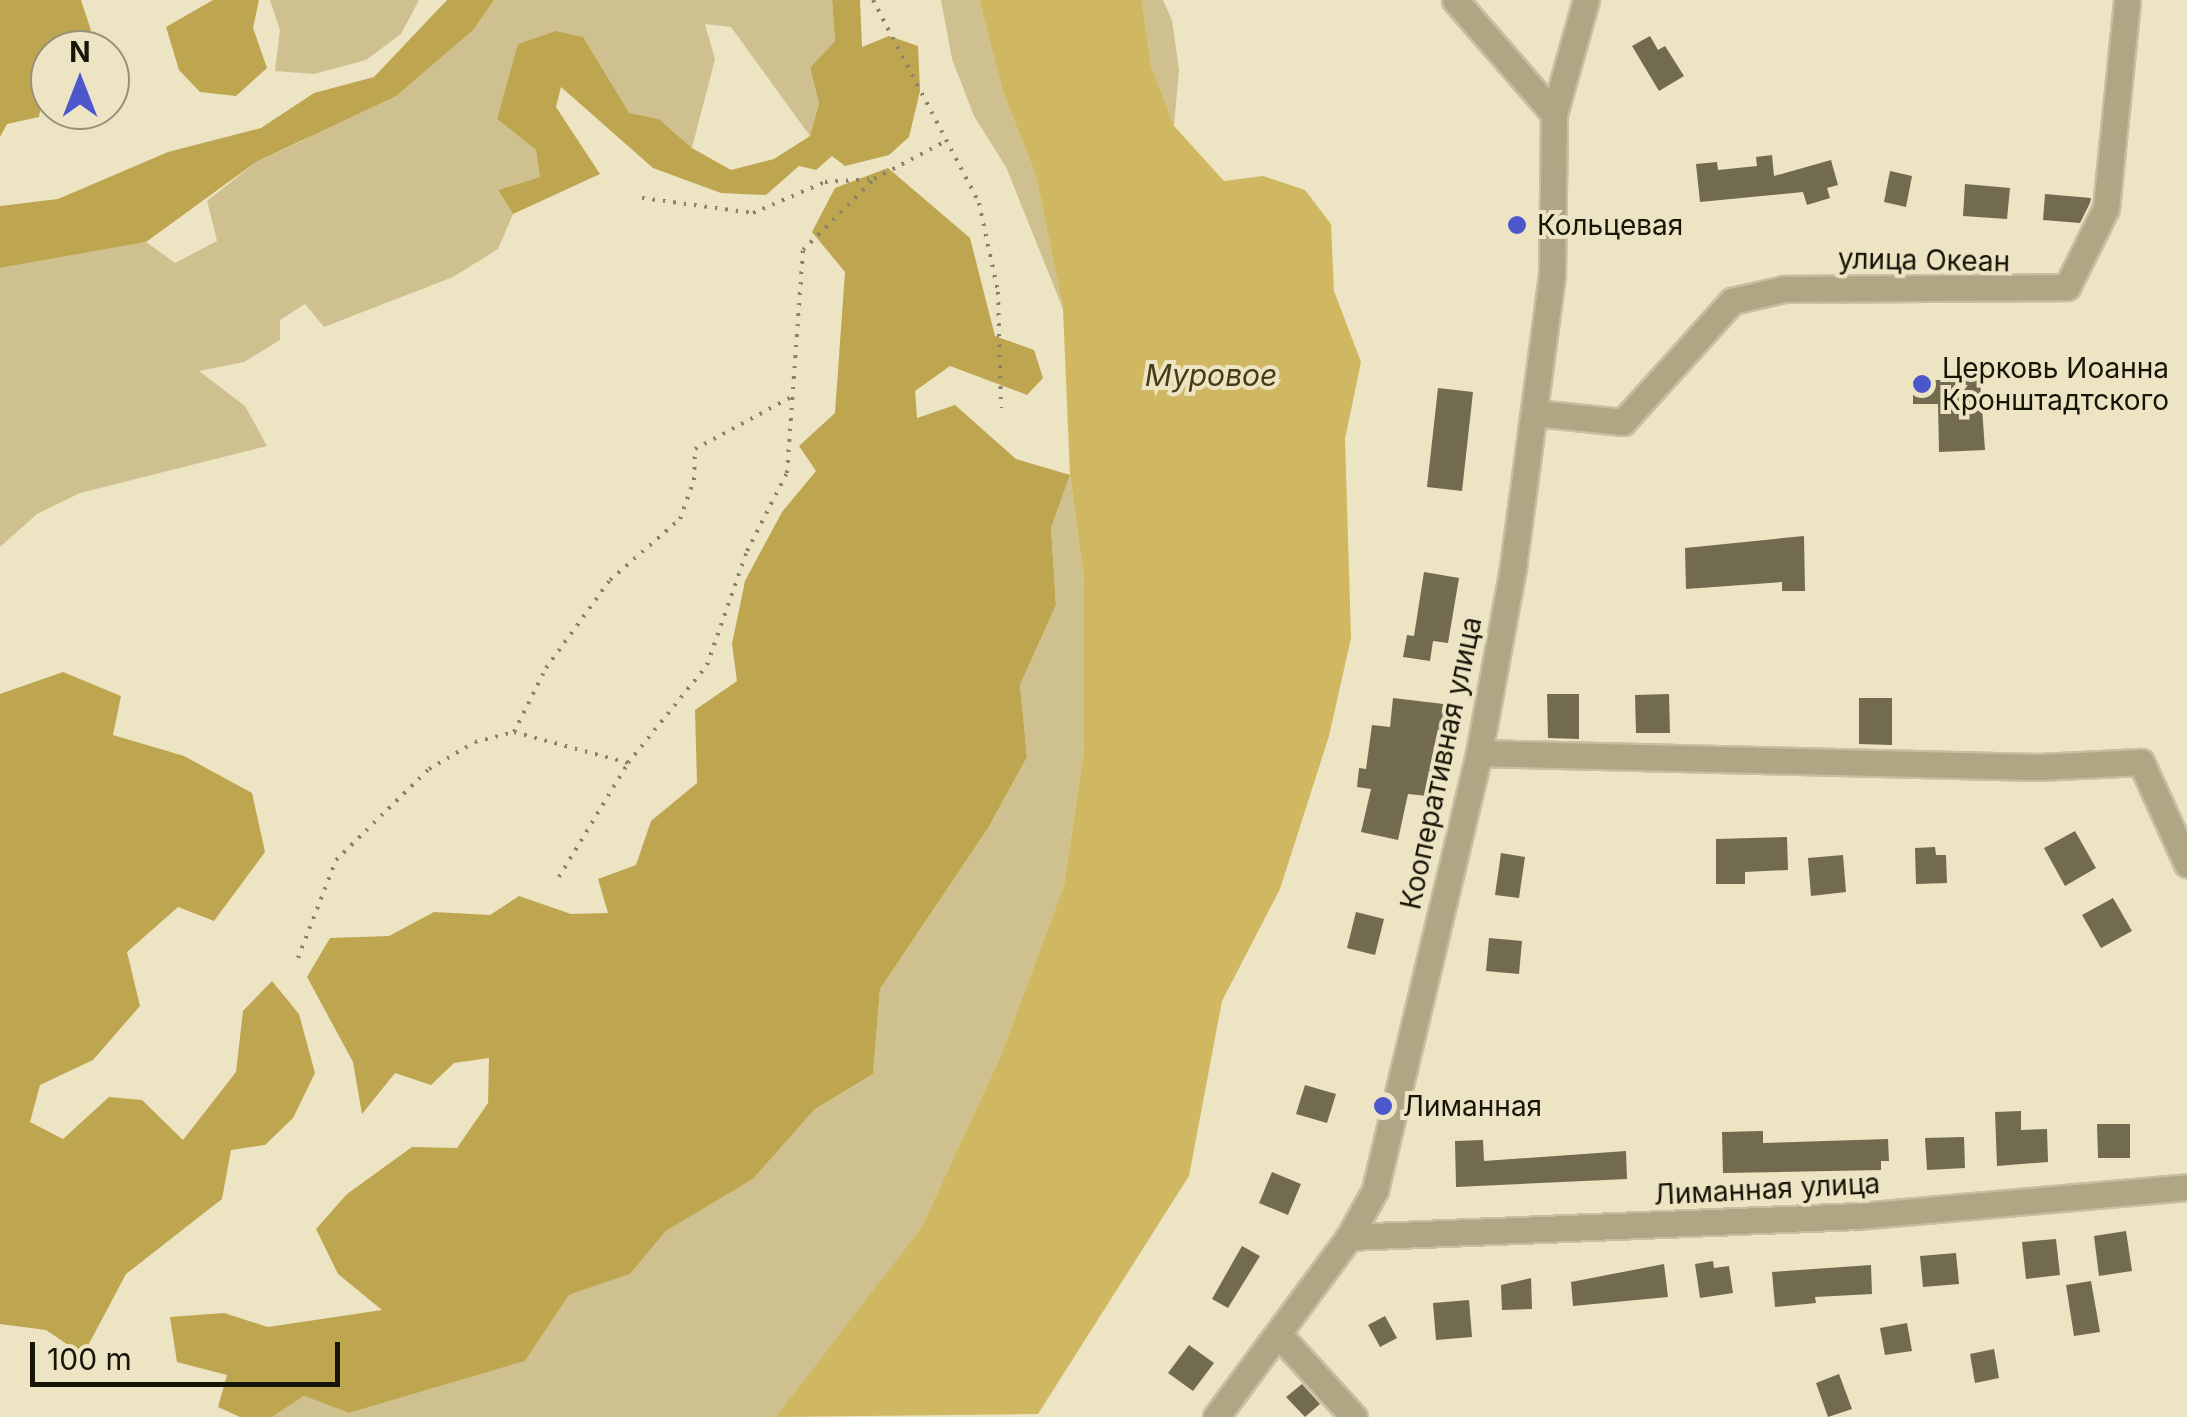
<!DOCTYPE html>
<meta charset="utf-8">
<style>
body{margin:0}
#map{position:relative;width:2187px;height:1417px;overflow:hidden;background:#ede4c4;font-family:Inter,sans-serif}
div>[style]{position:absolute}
.green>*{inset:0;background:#cfc18f}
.forest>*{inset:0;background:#bea650}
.water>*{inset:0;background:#d0b862}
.building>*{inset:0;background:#736b4f}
.path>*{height:4px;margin-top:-2px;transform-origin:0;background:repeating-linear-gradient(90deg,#88826b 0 2.5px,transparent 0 10.5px)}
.roads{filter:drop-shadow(2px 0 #c6bfa2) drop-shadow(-2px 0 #c6bfa2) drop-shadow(0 2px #c6bfa2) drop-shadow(0 -2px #c6bfa2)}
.street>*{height:25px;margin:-12.5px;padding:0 12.5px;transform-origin:12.5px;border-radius:12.5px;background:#b0a683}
.dots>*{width:28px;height:28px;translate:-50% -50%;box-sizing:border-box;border:5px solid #ede4c4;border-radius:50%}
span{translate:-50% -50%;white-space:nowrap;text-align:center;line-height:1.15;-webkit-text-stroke:8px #ede4c4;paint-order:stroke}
.poi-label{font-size:28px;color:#171408}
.left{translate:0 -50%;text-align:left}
.street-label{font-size:28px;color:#171408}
.water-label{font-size:30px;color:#473c17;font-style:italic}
.north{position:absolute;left:30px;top:30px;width:100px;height:100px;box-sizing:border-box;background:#ede4c4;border:2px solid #979179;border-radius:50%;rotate:0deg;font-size:28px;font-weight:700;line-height:40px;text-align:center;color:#171408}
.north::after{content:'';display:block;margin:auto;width:35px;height:45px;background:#4c57cc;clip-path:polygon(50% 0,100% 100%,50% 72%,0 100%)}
.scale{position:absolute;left:30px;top:1342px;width:310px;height:45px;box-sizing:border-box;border:5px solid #171408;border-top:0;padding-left:12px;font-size:30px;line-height:35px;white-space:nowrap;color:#171408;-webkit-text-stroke:8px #ede4c4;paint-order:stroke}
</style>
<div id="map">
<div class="green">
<div style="clip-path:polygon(270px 0,419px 0,401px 34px,366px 60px,314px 74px,275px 71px,280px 30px)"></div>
<div style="clip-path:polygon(494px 0,832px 0,835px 41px,810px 69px,819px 103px,810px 136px,731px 27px,705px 24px,715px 59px,692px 148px,659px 119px,629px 114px,606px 81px,519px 44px,497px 119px,536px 150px,540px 177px,498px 190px,513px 214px,498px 249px,453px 277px,324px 327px,305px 304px,280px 320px,280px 340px,244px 362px,199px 371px,245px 406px,267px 446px,80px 493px,37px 514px,0 547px,0 268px,146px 242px,175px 263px,217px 241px,207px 201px,256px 162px,304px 140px,474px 29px)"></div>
<div style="clip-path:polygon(941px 0,979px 0,1003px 92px,1036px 176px,1063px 309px,1006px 167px,974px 116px,952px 59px)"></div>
<div style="clip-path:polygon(1142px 0,1163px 0,1172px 20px,1179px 70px,1174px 126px,1151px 65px)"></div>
<div style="clip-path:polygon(1070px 475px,1084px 579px,1084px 750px,1064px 885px,1001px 1055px,921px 1228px,798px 1394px,776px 1417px,272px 1417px,304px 1396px,349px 1413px,525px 1361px,569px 1295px,630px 1274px,666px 1231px,753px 1179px,815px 1109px,873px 1074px,880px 989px,988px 828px,1027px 757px,1020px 685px,1056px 605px,1051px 528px)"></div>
</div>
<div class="forest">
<div style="clip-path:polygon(0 0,81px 0,91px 30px,71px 50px,50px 50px,39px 117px,7px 124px,0 137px)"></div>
<div style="clip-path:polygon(213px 0,259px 0,253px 28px,267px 68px,236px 96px,200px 92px,179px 70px,166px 27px)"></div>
<div style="clip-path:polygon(447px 0,494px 0,474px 29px,396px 96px,256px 162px,146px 242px,0 268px,0 206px,58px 199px,168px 152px,261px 128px,314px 93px,374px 77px)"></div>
<div style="clip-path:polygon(832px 0,860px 0,862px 47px,889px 36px,918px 46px,920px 91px,909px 137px,889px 155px,845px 166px,832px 156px,816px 170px,799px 166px,766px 195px,721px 193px,653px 168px,561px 87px,556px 107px,600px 174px,513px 214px,498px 190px,540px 177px,536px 150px,497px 119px,518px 44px,556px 31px,583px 37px,629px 113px,659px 119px,692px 148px,731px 170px,774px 159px,810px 136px,819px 103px,810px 68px,835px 41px)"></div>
<div style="clip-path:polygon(888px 168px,970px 238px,995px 336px,1034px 350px,1043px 378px,1027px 395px,950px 366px,915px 391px,917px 418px,955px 405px,1016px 459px,1070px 475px,1051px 528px,1056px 605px,1020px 685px,1027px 757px,988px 828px,880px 989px,873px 1074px,815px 1109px,753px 1179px,666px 1231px,630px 1274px,569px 1295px,525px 1361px,349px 1413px,304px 1396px,272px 1417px,240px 1417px,218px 1407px,227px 1375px,177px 1362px,170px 1317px,224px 1313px,268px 1327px,382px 1310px,338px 1274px,316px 1229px,347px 1194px,412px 1147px,457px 1148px,488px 1103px,489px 1058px,454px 1063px,431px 1085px,395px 1073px,362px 1114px,353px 1062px,307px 977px,330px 938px,389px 936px,434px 912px,490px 915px,519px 896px,571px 914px,608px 913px,598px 879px,636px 865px,651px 821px,697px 783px,695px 710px,737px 681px,732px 644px,745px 581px,782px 512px,816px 471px,799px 446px,835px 413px,845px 272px,812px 232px,835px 188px)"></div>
<div style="clip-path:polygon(63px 672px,121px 696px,113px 735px,184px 756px,252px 793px,265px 852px,214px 921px,178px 907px,127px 952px,140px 1006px,93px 1060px,40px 1085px,30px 1122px,63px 1139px,109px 1097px,142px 1100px,183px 1140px,236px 1072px,243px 1011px,272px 981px,299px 1014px,315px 1073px,293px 1118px,265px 1145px,231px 1150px,222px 1199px,126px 1274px,83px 1355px,46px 1330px,0 1324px,0 694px)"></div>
</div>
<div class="water">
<div style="clip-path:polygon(979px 0,1142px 0,1151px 65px,1174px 126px,1224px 181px,1263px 176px,1305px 190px,1331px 224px,1334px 291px,1361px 362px,1345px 439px,1351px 638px,1329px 736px,1280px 889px,1222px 1001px,1189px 1176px,1038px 1414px,776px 1417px,921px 1228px,1001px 1055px,1064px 885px,1084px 750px,1084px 579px,1070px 475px,1063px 309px,1036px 176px,1003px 92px)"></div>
</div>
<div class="building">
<div style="clip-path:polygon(1650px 36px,1658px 50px,1665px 46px,1684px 76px,1659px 91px,1632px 46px)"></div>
<div style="clip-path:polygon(1772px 155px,1774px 176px,1831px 160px,1838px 185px,1827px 188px,1830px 198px,1807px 205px,1803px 192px,1700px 202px,1696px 164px,1717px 162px,1718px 170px,1757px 166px,1756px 157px)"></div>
<div style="clip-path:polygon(1890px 171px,1912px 176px,1906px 207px,1884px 202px)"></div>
<div style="clip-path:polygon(1965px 184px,2010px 188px,2007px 219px,1963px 216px)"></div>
<div style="clip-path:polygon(2045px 194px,2091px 198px,2090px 203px,2080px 223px,2043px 220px)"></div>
<div style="clip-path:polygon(1913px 380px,1980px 380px,1985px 450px,1939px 452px,1938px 404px,1913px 404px)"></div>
<div style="clip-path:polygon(1438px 388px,1473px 392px,1462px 491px,1427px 487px)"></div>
<div style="clip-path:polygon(1804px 536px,1805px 591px,1782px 591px,1782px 582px,1686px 589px,1685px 548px)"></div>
<div style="clip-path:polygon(1424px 572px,1459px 578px,1448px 643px,1433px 641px,1430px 661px,1403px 657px,1407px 635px,1414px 636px)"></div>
<div style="clip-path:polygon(1547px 694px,1579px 694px,1579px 739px,1548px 738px)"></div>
<div style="clip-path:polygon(1669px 694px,1670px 733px,1636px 733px,1635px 695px)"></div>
<div style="clip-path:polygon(1393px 698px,1452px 705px,1447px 748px,1434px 746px,1428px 796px,1408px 794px,1398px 840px,1361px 832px,1371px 789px,1357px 787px,1359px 768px,1366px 769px,1372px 725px,1390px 727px)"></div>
<div style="clip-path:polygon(1859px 698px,1892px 698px,1892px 745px,1859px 744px)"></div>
<div style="clip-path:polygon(2075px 831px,2096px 868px,2065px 886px,2044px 848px)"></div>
<div style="clip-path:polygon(1787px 837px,1788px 870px,1745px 872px,1745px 884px,1716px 884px,1716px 839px)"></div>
<div style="clip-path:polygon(1935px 847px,1936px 855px,1946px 855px,1947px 883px,1916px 884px,1915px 848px)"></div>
<div style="clip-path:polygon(1501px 853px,1525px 857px,1519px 898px,1495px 895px)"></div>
<div style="clip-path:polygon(1843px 855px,1846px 892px,1811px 896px,1808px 858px)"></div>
<div style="clip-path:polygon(2113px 898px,2132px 931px,2101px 948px,2082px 915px)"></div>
<div style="clip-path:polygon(1356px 912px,1384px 919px,1375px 955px,1347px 948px)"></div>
<div style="clip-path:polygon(1489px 938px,1522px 941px,1519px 974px,1486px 971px)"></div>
<div style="clip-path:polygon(1305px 1085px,1336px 1094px,1327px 1123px,1296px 1114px)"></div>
<div style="clip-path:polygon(2021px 1111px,2021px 1130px,2047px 1129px,2048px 1162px,1997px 1166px,1995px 1112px)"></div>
<div style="clip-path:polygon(2097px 1124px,2130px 1124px,2130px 1158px,2098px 1158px)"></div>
<div style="clip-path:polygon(1763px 1131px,1763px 1143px,1888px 1139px,1889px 1161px,1881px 1161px,1881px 1170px,1723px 1173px,1722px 1132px)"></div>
<div style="clip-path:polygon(1964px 1137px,1965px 1168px,1927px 1170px,1925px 1138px)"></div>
<div style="clip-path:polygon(1483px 1140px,1484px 1161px,1626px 1151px,1627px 1179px,1456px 1187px,1455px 1141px)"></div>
<div style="clip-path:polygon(1272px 1172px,1301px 1184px,1288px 1215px,1259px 1203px)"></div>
<div style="clip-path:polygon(2126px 1231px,2132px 1271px,2099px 1276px,2094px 1236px)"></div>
<div style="clip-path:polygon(2056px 1239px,2060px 1275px,2026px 1279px,2022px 1242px)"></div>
<div style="clip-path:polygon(1242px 1246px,1260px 1256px,1228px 1308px,1212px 1299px)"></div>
<div style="clip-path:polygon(1956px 1253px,1959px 1284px,1923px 1287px,1920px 1256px)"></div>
<div style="clip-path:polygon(1713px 1261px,1714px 1268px,1729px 1266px,1733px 1293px,1700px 1298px,1695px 1264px)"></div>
<div style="clip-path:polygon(1664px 1264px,1668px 1297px,1573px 1306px,1571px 1282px)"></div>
<div style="clip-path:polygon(1871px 1265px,1872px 1294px,1815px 1297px,1816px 1303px,1775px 1307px,1772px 1272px)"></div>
<div style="clip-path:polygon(1531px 1278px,1532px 1309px,1502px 1310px,1501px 1285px)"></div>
<div style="clip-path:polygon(2091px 1281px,2100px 1332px,2074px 1336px,2066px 1285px)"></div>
<div style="clip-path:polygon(1469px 1300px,1472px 1337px,1436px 1340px,1433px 1303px)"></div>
<div style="clip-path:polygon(1385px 1316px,1397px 1338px,1380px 1347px,1368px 1325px)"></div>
<div style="clip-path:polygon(1907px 1323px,1912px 1351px,1885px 1355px,1880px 1328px)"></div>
<div style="clip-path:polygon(1189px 1345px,1214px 1363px,1193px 1391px,1168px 1373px)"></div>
<div style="clip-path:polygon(1994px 1349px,1999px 1378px,1975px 1383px,1970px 1354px)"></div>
<div style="clip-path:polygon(1839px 1374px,1852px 1409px,1828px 1417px,1816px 1383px)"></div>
<div style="clip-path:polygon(1302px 1384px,1320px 1404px,1305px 1417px,1286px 1397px)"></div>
</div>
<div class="path">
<div style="left:873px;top:0;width:229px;rotate:62.4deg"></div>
<div style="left:979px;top:203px;width:91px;rotate:77.9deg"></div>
<div style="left:998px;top:292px;width:116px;rotate:88.5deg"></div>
<div style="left:642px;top:198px;width:112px;rotate:7.7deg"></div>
<div style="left:753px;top:213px;width:78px;rotate:-23.3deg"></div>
<div style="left:825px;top:182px;width:49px;rotate:-3.5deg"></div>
<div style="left:874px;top:179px;width:84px;rotate:-27.8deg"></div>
<div style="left:514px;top:732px;width:118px;rotate:15.2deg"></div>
<div style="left:559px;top:877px;width:133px;rotate:-58.8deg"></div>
<div style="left:628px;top:763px;width:126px;rotate:-51.1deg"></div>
<div style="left:707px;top:665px;width:121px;rotate:-70.7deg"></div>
<div style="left:747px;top:551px;width:88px;rotate:-62.9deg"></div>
<div style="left:787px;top:473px;width:224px;rotate:-85.9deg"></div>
<div style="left:803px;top:250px;width:100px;rotate:-45deg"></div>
<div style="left:298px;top:958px;width:105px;rotate:-68.8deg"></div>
<div style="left:336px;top:860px;width:130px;rotate:-44.4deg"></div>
<div style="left:429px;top:769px;width:53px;rotate:-30.4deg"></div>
<div style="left:475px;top:742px;width:40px;rotate:-14.4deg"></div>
<div style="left:514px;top:732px;width:72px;rotate:-63.4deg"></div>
<div style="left:546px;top:668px;width:109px;rotate:-54deg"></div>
<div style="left:610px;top:580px;width:93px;rotate:-41.1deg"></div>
<div style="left:680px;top:519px;width:41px;rotate:-70.3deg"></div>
<div style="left:694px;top:480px;width:31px;rotate:-88deg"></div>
<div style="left:695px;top:449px;width:109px;rotate:-28.4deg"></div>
</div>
<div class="roads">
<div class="street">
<div style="left:1455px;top:0;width:151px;rotate:49deg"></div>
<div style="left:1536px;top:413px;width:87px;rotate:5.9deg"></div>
<div style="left:1623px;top:422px;width:163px;rotate:-48deg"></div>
<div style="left:1732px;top:301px;width:53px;rotate:-13deg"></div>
<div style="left:1784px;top:289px;width:283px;rotate:-0.4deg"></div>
<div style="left:2067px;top:287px;width:88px;rotate:-63.7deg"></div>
<div style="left:2106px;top:208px;width:209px;rotate:-84.2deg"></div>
<div style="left:1479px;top:753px;width:560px;rotate:1.43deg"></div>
<div style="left:2039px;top:767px;width:102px;rotate:-2.8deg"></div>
<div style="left:2141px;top:762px;width:112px;rotate:65.7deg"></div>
<div style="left:1349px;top:1237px;width:509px;rotate:-2.36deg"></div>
<div style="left:1858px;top:1216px;width:330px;rotate:-5deg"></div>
<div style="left:1279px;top:1335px;width:111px;rotate:47.6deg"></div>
<div style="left:1216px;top:1417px;width:224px;rotate:-53.5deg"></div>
<div style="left:1349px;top:1237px;width:54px;rotate:-61deg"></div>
<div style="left:1375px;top:1190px;width:449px;rotate:-76.6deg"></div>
<div style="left:1479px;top:753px;width:189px;rotate:-79.6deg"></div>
<div style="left:1513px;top:567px;width:296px;rotate:-82.4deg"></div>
<div style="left:1552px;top:274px;width:160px;rotate:-89.3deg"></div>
<div style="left:1554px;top:114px;width:118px;rotate:-74.3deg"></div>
</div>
</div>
<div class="dots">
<div style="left:1517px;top:225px;background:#4c57cc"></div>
<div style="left:1922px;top:384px;background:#4c57cc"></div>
<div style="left:1383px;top:1106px;background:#4c57cc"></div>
</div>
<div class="poi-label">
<span class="left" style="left:1537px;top:225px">Кольцевая</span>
<span class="left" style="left:1942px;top:384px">Церковь Иоанна<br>Кронштадтского</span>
<span class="left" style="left:1403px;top:1106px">Лиманная</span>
</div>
<div class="street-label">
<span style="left:1924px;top:260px;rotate:1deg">улица Океан</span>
<span style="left:1441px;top:763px;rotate:-78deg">Кооперативная улица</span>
<span style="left:1767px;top:1189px;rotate:-3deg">Лиманная улица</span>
</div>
<div class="water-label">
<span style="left:1211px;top:375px">Муровое</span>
</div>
<div class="north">N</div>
<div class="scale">100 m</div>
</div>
